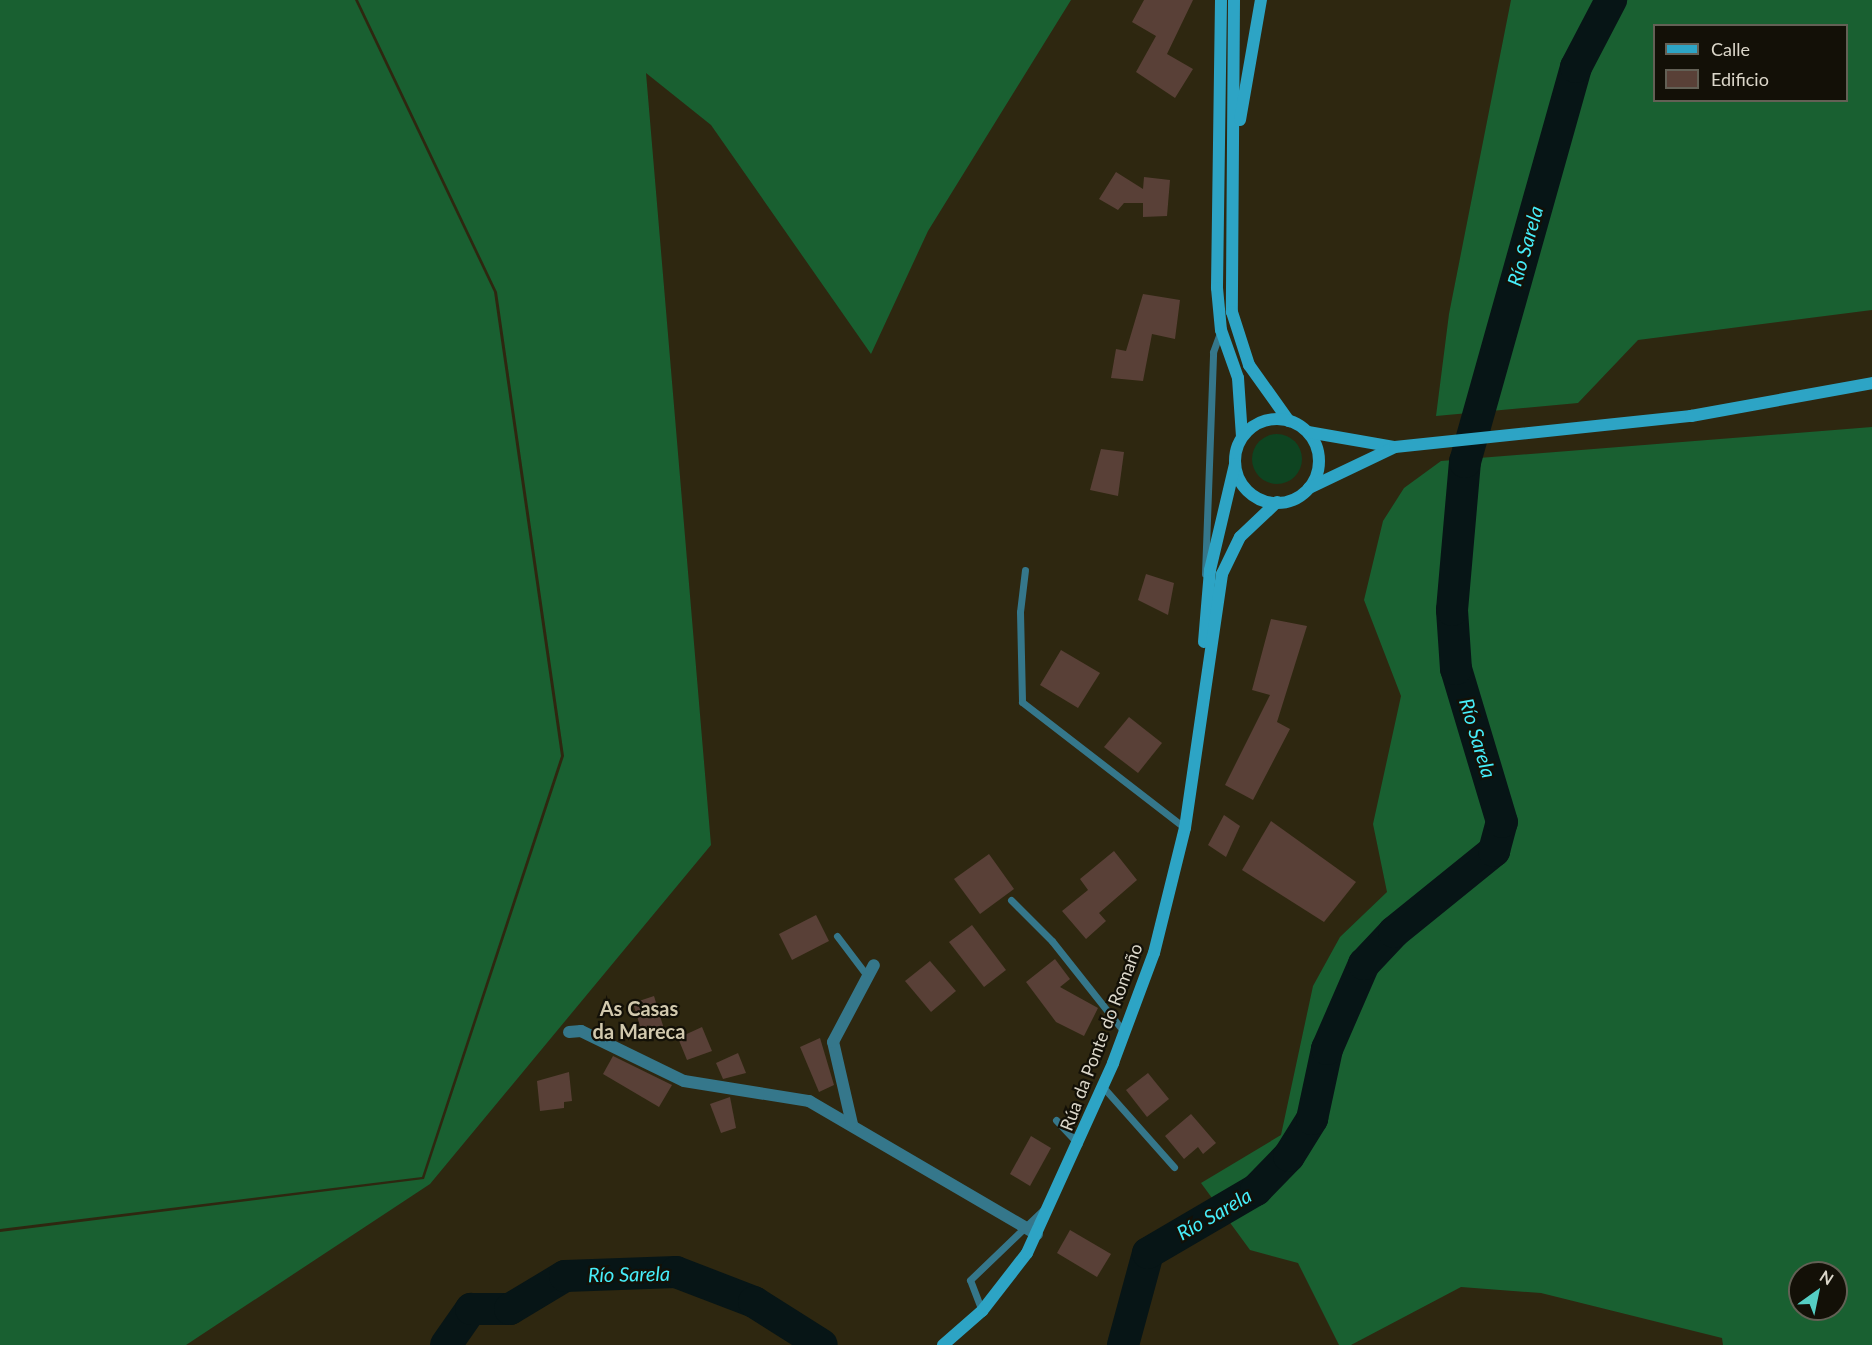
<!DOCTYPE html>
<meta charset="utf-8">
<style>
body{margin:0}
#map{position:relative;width:1872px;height:1345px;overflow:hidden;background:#2e2710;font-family:Lato,sans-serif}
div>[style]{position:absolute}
.green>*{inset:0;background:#0e4421}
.round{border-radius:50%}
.forest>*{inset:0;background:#196031}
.river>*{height:32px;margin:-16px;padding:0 16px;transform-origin:16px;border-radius:16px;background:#071516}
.building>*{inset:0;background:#594037}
.lane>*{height:7px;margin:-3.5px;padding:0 3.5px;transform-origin:3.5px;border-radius:3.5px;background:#35778b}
.street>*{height:12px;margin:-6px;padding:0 6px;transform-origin:6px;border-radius:6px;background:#35778b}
.secondary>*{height:12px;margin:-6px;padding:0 6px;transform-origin:6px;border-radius:6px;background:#2da4c5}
.secondary>.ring{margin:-6px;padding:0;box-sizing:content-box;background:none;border:12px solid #2da4c5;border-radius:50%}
span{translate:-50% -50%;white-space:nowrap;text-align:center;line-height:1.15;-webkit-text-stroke:4.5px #131007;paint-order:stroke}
.street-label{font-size:18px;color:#dcd7ca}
.water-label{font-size:20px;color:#46edf9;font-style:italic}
.neighbourhood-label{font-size:20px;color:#d2c9ae;font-weight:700}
.legend{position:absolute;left:1653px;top:24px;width:195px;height:78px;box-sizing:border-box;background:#131007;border:2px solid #636055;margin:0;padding:8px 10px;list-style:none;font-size:18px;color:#dcd7ca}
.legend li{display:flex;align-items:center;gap:12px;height:30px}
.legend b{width:30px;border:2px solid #636055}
.north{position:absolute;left:1788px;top:1261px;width:60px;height:60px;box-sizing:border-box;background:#131007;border:2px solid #636055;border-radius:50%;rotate:33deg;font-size:16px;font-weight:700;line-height:24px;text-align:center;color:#dcd7ca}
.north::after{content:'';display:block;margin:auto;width:21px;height:27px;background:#55cec4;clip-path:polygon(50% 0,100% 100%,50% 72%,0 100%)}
</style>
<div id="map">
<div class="green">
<div class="round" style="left:1252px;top:434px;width:50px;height:50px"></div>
</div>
<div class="forest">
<div style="clip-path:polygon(0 0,355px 0,494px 292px,561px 756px,422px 1177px,0 1229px)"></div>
<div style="clip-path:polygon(358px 0,1071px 0,928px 231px,871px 354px,711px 125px,646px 73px,711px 845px,430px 1184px,186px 1345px,0 1345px,0 1232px,424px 1179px,564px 756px,497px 292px)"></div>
<div style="clip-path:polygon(evenodd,1511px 0,1872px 0,1872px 310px,1638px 340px,1578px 403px,1436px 416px,1449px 314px,1511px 0,1654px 26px,1846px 26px,1846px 100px,1654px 100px,1654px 26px)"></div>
<div style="clip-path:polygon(evenodd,1872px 427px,1872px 1345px,1723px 1345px,1722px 1338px,1541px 1293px,1461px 1287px,1351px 1345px,1339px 1345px,1298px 1263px,1250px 1250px,1201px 1183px,1281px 1135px,1313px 986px,1340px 937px,1387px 892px,1373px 824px,1401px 696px,1364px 600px,1383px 521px,1404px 488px,1441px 461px,1872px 427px,1800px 1273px,1836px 1273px,1836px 1309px,1800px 1309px,1800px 1273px)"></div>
</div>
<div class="river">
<div style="left:446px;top:1345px;width:44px;rotate:-55.2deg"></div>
<div style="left:471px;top:1309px;width:39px"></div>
<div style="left:510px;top:1309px;width:64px;rotate:-31deg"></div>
<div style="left:565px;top:1276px;width:111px;rotate:-2.1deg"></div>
<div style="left:676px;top:1272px;width:84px;rotate:21deg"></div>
<div style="left:754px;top:1302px;width:80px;rotate:32.3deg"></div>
<div style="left:1123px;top:1345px;width:95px;rotate:-74.8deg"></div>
<div style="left:1148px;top:1253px;width:125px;rotate:-30.3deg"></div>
<div style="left:1256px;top:1190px;width:47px;rotate:-45.9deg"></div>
<div style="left:1289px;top:1156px;width:44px;rotate:-58.1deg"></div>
<div style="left:1312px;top:1119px;width:72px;rotate:-77.9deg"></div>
<div style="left:1327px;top:1049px;width:93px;rotate:-66.5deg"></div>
<div style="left:1364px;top:964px;width:44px;rotate:-46.8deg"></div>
<div style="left:1394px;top:932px;width:129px;rotate:-39deg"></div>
<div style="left:1494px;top:851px;width:30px;rotate:-75deg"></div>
<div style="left:1502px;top:822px;width:160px;rotate:-106.7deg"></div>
<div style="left:1456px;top:669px;width:59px;rotate:-93.9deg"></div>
<div style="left:1452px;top:610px;width:149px;rotate:-85deg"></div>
<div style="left:1465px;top:462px;width:410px;rotate:-74.3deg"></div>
<div style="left:1576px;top:67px;width:76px;rotate:-62.4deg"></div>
</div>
<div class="building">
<div style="clip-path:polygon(1144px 0,1193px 0,1167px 54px,1193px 69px,1175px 98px,1136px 72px,1156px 36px,1132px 22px)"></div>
<div style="clip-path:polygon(1116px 172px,1143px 189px,1144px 177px,1170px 180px,1167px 216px,1143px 217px,1143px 203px,1124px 203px,1118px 210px,1099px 199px)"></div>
<div style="clip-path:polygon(1143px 294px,1180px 300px,1175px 339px,1152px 334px,1143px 381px,1111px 378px,1116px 349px,1126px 351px)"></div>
<div style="clip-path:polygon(1101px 449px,1124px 452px,1118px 496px,1090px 490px)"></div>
<div style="clip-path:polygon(1146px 574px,1174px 583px,1168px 615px,1138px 600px)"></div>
<div style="clip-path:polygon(1271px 619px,1307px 626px,1277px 722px,1290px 729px,1253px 800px,1225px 785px,1270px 695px,1252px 690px)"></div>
<div style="clip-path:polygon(1061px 650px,1100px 673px,1078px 708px,1040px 685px)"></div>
<div style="clip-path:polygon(1129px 717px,1162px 743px,1138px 773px,1104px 747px)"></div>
<div style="clip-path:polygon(1224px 815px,1240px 826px,1226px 857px,1208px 845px)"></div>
<div style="clip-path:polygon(1271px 821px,1356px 882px,1324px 922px,1242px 870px)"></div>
<div style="clip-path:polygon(1114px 851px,1137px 880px,1099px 913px,1106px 921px,1086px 939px,1062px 911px,1088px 890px,1080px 879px)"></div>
<div style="clip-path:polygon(989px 854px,1014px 889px,980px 914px,954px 879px)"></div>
<div style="clip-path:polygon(816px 915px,829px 941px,792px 960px,779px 934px)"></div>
<div style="clip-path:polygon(972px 925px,1006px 970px,984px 987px,949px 942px)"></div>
<div style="clip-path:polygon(1055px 959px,1070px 979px,1060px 987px,1098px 1008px,1084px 1036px,1056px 1022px,1026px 982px)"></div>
<div style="clip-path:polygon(930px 961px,956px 991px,931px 1012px,905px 981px)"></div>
<div style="clip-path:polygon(654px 996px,664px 1029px,643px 1036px,633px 1003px)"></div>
<div style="clip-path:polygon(702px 1027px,712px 1051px,687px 1060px,678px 1038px)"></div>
<div style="clip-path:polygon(820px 1038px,834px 1085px,819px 1092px,800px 1047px)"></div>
<div style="clip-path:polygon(738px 1053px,746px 1073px,723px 1079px,716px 1063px)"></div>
<div style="clip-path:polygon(613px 1056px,672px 1085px,659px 1107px,603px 1074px)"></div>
<div style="clip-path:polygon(569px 1072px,572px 1101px,564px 1102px,564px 1108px,540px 1111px,537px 1081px)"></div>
<div style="clip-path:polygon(1148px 1073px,1169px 1099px,1147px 1117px,1126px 1090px)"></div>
<div style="clip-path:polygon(730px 1097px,736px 1128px,721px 1133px,710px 1104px)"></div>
<div style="clip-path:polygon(1191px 1114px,1216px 1143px,1203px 1154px,1198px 1147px,1184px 1159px,1165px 1136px)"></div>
<div style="clip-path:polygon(1031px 1136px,1051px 1148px,1030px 1186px,1010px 1174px)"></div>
<div style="clip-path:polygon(1070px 1230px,1111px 1254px,1097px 1277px,1057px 1253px)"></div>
</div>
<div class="lane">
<div style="left:1025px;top:570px;width:42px;rotate:96.8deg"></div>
<div style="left:1020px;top:612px;width:90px;rotate:88.7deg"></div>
<div style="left:1022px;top:702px;width:206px;rotate:37.7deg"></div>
<div style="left:1205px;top:574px;width:222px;rotate:-87.9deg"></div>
<div style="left:1213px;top:352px;width:23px;rotate:-70deg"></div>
<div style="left:1011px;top:900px;width:58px;rotate:45deg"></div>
<div style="left:1052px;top:941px;width:117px;rotate:51.6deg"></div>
<div style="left:837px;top:936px;width:51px;rotate:52.9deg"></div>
<div style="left:1103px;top:1087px;width:107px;rotate:48.4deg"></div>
<div style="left:1056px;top:1120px;width:33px;rotate:47deg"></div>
<div style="left:982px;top:1311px;width:33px;rotate:-111deg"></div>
<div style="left:970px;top:1280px;width:101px;rotate:-43.8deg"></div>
</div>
<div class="street">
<div style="left:569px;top:1032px;width:12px;rotate:-5deg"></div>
<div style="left:581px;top:1031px;width:114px;rotate:25.9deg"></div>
<div style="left:684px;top:1081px;width:127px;rotate:9.1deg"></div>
<div style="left:809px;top:1101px;width:264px;rotate:30.3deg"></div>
<div style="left:852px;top:1124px;width:84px;rotate:-103deg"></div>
<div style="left:833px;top:1042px;width:87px;rotate:-62deg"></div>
</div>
<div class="secondary">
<div style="left:1221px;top:0;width:288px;rotate:90.8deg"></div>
<div style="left:1217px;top:288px;width:42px;rotate:84.6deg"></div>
<div style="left:1221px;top:330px;width:51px;rotate:70.5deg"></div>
<div style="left:1238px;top:378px;width:58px;rotate:86.1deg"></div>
<div style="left:1234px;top:0;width:312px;rotate:90.4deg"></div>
<div style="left:1232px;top:312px;width:56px;rotate:72.2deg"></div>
<div style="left:1249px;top:365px;width:69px;rotate:54.5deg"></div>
<div style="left:1240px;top:120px;width:122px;rotate:-80.1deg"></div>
<div class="ring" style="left:1235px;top:419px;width:72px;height:72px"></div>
<div style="left:1308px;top:432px;width:87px;rotate:9.9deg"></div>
<div style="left:1309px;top:488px;width:95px;rotate:-25.5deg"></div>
<div style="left:1395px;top:447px;width:298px;rotate:-6deg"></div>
<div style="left:1691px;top:416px;width:184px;rotate:-10.3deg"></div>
<div style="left:1204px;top:642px;width:72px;rotate:-85.2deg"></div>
<div style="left:1210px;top:570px;width:109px;rotate:-76.7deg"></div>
<div style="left:943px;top:1345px;width:52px;rotate:-41.1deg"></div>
<div style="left:982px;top:1311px;width:73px;rotate:-52.2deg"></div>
<div style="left:1027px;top:1253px;width:209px;rotate:-65.6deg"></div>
<div style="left:1113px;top:1063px;width:117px;rotate:-69.6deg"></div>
<div style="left:1154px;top:953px;width:129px;rotate:-76.1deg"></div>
<div style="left:1185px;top:828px;width:257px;rotate:-81.7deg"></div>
<div style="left:1222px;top:574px;width:41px;rotate:-64.1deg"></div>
<div style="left:1240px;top:537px;width:51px;rotate:-43.4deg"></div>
</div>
<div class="street-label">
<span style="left:1101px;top:1037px;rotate:-69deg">Rúa da Ponte do Romaño</span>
</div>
<div class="water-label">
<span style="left:1525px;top:246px;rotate:-74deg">Río Sarela</span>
<span style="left:1478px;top:738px;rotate:73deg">Río Sarela</span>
<span style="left:1214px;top:1214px;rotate:-30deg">Río Sarela</span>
<span style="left:629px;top:1274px;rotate:-1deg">Río Sarela</span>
</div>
<div class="neighbourhood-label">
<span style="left:639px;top:1020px">As Casas<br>da Mareca</span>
</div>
<ul class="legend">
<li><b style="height:8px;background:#2da4c5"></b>Calle</li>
<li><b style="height:16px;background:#594037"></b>Edificio</li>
</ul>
<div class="north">N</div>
</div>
